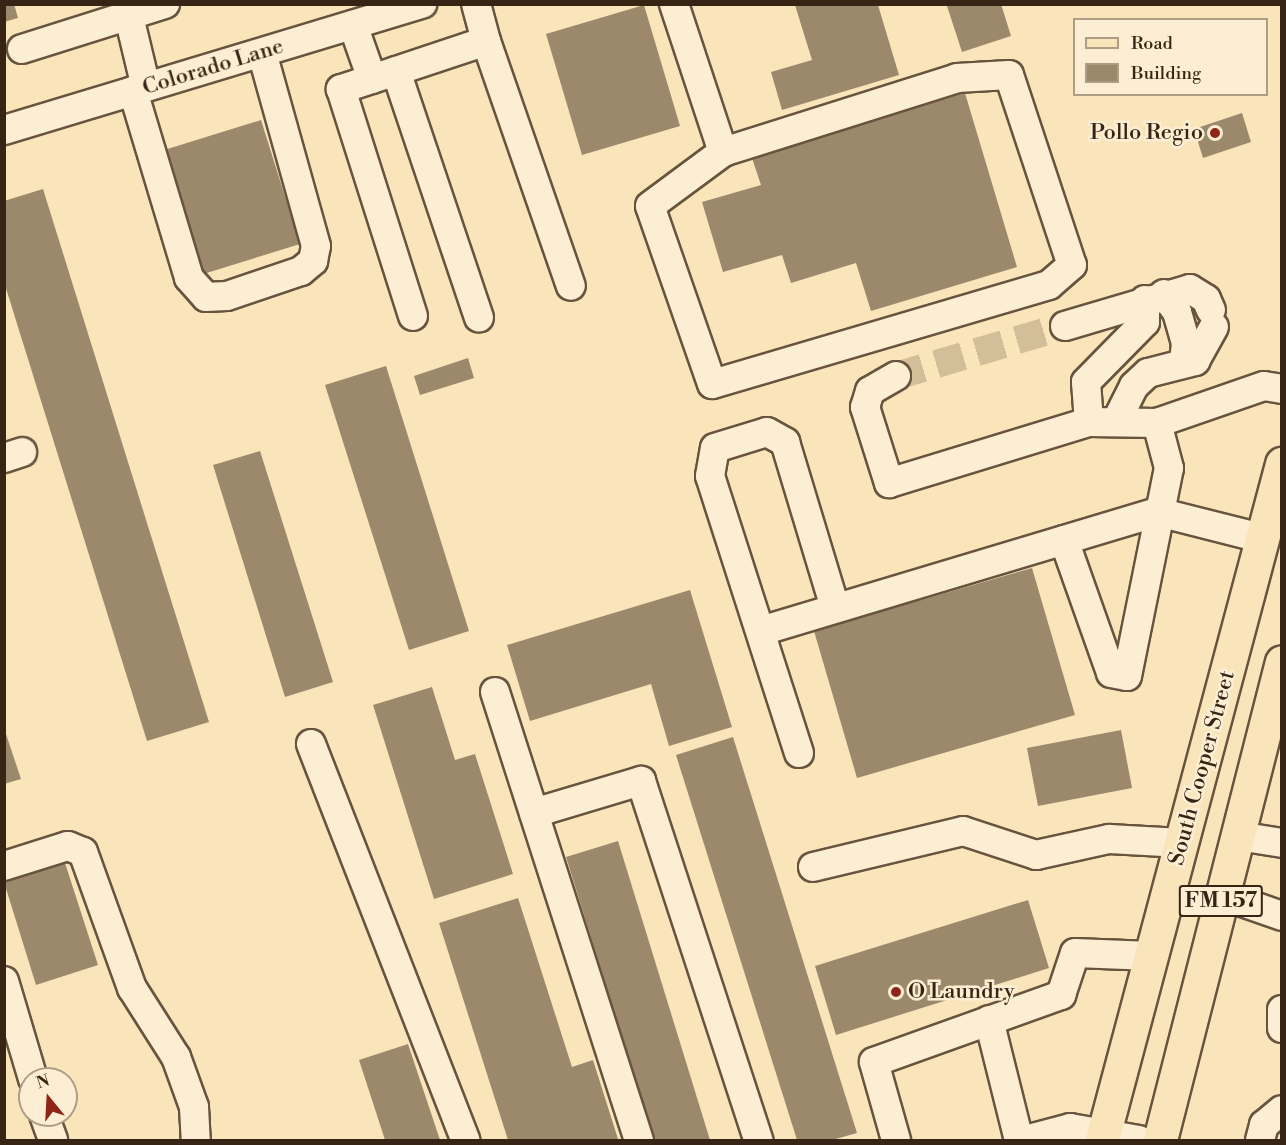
<!DOCTYPE html>
<style>
body{margin:0}
#map{position:relative;width:1286px;height:1145px;overflow:hidden;background:#fae5bb;font-family:"Libre Bodoni",serif}
div>[style]{position:absolute}
.building>*{inset:0;background:#9c886b}
.minor-tunnel>*{height:28px;margin-top:-14px;transform-origin:0;background:repeating-linear-gradient(90deg,#d3be9a 0 28px,transparent 0 42px)}
.roads{filter:drop-shadow(2px 0 #68543e) drop-shadow(-2px 0 #68543e) drop-shadow(0 2px #68543e) drop-shadow(0 -2px #68543e)}
.minor>*{height:28px;margin:-14px;padding:0 14px;transform-origin:14px;border-radius:14px;background:#fceed3}
.major>*{height:33px;margin:-16.5px;padding:0 16.5px;transform-origin:16.5px;border-radius:16.5px;background:#fae5bb}
.dots>*{width:16px;height:16px;translate:-50% -50%;box-sizing:border-box;border:3px solid #fceed3;border-radius:50%}
span{translate:-50% -50%;white-space:nowrap;text-align:center;line-height:1.15;-webkit-text-stroke:5px #fceed3;paint-order:stroke}
.shield-label span{padding:2px 4px;background:#fceed3;border:2px solid;border-radius:4px;-webkit-text-stroke-width:0}
.shield-label{font-size:21px;color:#372415;font-weight:700}
.street-label{font-size:22px;color:#372415}
.poi-label{font-size:22px;color:#372415}
.right{translate:-100% -50%;text-align:right}
.left{translate:0 -50%;text-align:left}
.frame{position:absolute;inset:0;border:6px solid #372415;pointer-events:none}
.legend{position:absolute;left:1073px;top:18px;width:195px;height:78px;box-sizing:border-box;background:#fceed3;border:2px solid #ad9d87;margin:0;padding:8px 10px;list-style:none;font-size:18px;color:#372415}
.legend li{display:flex;align-items:center;gap:12px;height:30px}
.legend b{width:30px;border:2px solid #ad9d87}
.north{position:absolute;left:18px;top:1067px;width:60px;height:60px;box-sizing:border-box;background:#fceed3;border:2px solid #ad9d87;border-radius:50%;rotate:342deg;font-size:16px;font-weight:700;line-height:24px;text-align:center;color:#372415}
.north::after{content:'';display:block;margin:auto;width:21px;height:27px;background:#8f2418;clip-path:polygon(50% 0,100% 100%,50% 72%,0 100%)}
</style>
<div id="map">
<div class="building">
<div style="clip-path:polygon(4px 4px,14px 4px,18px 18px,4px 22px)"></div>
<div style="clip-path:polygon(951px 4px,1001px 4px,1011px 36px,962px 52px,947px 6px)"></div>
<div style="clip-path:polygon(644px 5px,680px 126px,582px 155px,546px 34px)"></div>
<div style="clip-path:polygon(795px 5px,878px 5px,899px 75px,782px 110px,771px 72px,812px 60px)"></div>
<div style="clip-path:polygon(965px 93px,1017px 267px,871px 311px,856px 263px,791px 283px,782px 255px,723px 272px,702px 202px,761px 185px,752px 158px)"></div>
<div style="clip-path:polygon(1242px 113px,1251px 142px,1203px 158px,1194px 129px)"></div>
<div style="clip-path:polygon(261px 120px,300px 244px,200px 275px,161px 151px)"></div>
<div style="clip-path:polygon(43px 189px,209px 722px,147px 741px,4px 282px,4px 201px)"></div>
<div style="clip-path:polygon(468px 358px,474px 378px,420px 395px,414px 376px)"></div>
<div style="clip-path:polygon(386px 366px,469px 631px,409px 650px,325px 385px)"></div>
<div style="clip-path:polygon(260px 451px,333px 682px,285px 697px,213px 465px)"></div>
<div style="clip-path:polygon(1032px 568px,1075px 715px,857px 778px,814px 631px)"></div>
<div style="clip-path:polygon(690px 590px,732px 727px,669px 746px,651px 684px,530px 721px,507px 645px)"></div>
<div style="clip-path:polygon(432px 687px,455px 760px,475px 754px,513px 874px,434px 899px,373px 705px)"></div>
<div style="clip-path:polygon(4px 728px,21px 779px,4px 784px)"></div>
<div style="clip-path:polygon(1121px 730px,1132px 788px,1038px 806px,1027px 748px)"></div>
<div style="clip-path:polygon(733px 737px,857px 1133px,832px 1140px,797px 1140px,676px 755px)"></div>
<div style="clip-path:polygon(618px 841px,710px 1140px,654px 1140px,566px 857px)"></div>
<div style="clip-path:polygon(65px 863px,98px 965px,36px 985px,4px 882px)"></div>
<div style="clip-path:polygon(518px 898px,572px 1067px,593px 1060px,618px 1139px,508px 1140px,439px 923px)"></div>
<div style="clip-path:polygon(1028px 900px,1049px 968px,836px 1035px,815px 966px)"></div>
<div style="clip-path:polygon(408px 1044px,440px 1140px,385px 1140px,359px 1060px)"></div>
</div>
<div class="minor-tunnel">
<div style="left:896px;top:376px;width:176px;rotate:-16.5deg"></div>
</div>
<div class="roads">
<div class="minor">
<div style="left:126px;top:4px;width:85px;rotate:76.5deg"></div>
<div style="left:674px;top:4px;width:156px;rotate:71.7deg"></div>
<div style="left:723px;top:152px;width:245px;rotate:-17.5deg"></div>
<div style="left:957px;top:78px;width:52px;rotate:-3.3deg"></div>
<div style="left:1009px;top:75px;width:200px;rotate:71.7deg"></div>
<div style="left:1072px;top:265px;width:30px;rotate:139deg"></div>
<div style="left:1049px;top:285px;width:351px;rotate:163.6deg"></div>
<div style="left:712px;top:384px;width:188px;rotate:-109.2deg"></div>
<div style="left:650px;top:206px;width:91px;rotate:-36.5deg"></div>
<div style="left:353px;top:25px;width:57px;rotate:70.6deg"></div>
<div style="left:372px;top:79px;width:120px;rotate:-18.4deg"></div>
<div style="left:486px;top:41px;width:38px;rotate:-105deg"></div>
<div style="left:486px;top:41px;width:259px;rotate:70.9deg"></div>
<div style="left:22px;top:49px;width:150px;rotate:-17.5deg"></div>
<div style="left:396px;top:71px;width:260px;rotate:71.4deg"></div>
<div style="left:372px;top:79px;width:33px;rotate:162deg"></div>
<div style="left:341px;top:89px;width:238px;rotate:72.4deg"></div>
<div style="left:133px;top:91px;width:195px;rotate:73.3deg"></div>
<div style="left:189px;top:278px;width:25px;rotate:48deg"></div>
<div style="left:206px;top:297px;width:21px;rotate:-3deg"></div>
<div style="left:227px;top:296px;width:78px;rotate:-18.7deg"></div>
<div style="left:301px;top:271px;width:16px;rotate:-40deg"></div>
<div style="left:313px;top:261px;width:15px;rotate:-79deg"></div>
<div style="left:316px;top:246px;width:200px;rotate:-105.6deg"></div>
<div style="left:4px;top:130px;width:437px;rotate:-16.8deg"></div>
<div style="left:1164px;top:294px;width:22px;rotate:54deg"></div>
<div style="left:1177px;top:312px;width:32px;rotate:74deg"></div>
<div style="left:1186px;top:343px;width:20px;rotate:96deg"></div>
<div style="left:1065px;top:326px;width:130px;rotate:-16.5deg"></div>
<div style="left:1190px;top:289px;width:19px;rotate:32deg"></div>
<div style="left:1206px;top:299px;width:12px;rotate:66deg"></div>
<div style="left:896px;top:376px;width:30px;rotate:150deg"></div>
<div style="left:870px;top:391px;width:17px;rotate:107deg"></div>
<div style="left:865px;top:407px;width:80px;rotate:72.5deg"></div>
<div style="left:889px;top:483px;width:209px;rotate:-17deg"></div>
<div style="left:1089px;top:422px;width:68px;rotate:0.8deg"></div>
<div style="left:1157px;top:423px;width:113px;rotate:-19.1deg"></div>
<div style="left:1264px;top:386px;width:18px;rotate:9deg"></div>
<div style="left:1089px;top:422px;width:40px;rotate:-94.3deg"></div>
<div style="left:1086px;top:382px;width:84px;rotate:-45.5deg"></div>
<div style="left:1145px;top:322px;width:22px;rotate:-90deg"></div>
<div style="left:1116px;top:422px;width:40px;rotate:-63.4deg"></div>
<div style="left:1134px;top:386px;width:19px;rotate:-43deg"></div>
<div style="left:1148px;top:373px;width:49px;rotate:-14.3deg"></div>
<div style="left:1195px;top:361px;width:39px;rotate:-61deg"></div>
<div style="left:4px;top:458px;width:19px;rotate:-18deg"></div>
<div style="left:1064px;top:540px;width:141px;rotate:70.5deg"></div>
<div style="left:1111px;top:673px;width:16px;rotate:11deg"></div>
<div style="left:1127px;top:676px;width:212px;rotate:-78.6deg"></div>
<div style="left:1169px;top:468px;width:47px;rotate:-104.9deg"></div>
<div style="left:761px;top:631px;width:414px;rotate:-16.7deg"></div>
<div style="left:1158px;top:512px;width:106px;rotate:14.2deg"></div>
<div style="left:495px;top:692px;width:471px;rotate:72.2deg"></div>
<div style="left:311px;top:744px;width:425px;rotate:68.7deg"></div>
<div style="left:799px;top:753px;width:291px;rotate:-107.8deg"></div>
<div style="left:710px;top:476px;width:28px;rotate:-80deg"></div>
<div style="left:715px;top:448px;width:54px;rotate:-17.1deg"></div>
<div style="left:767px;top:432px;width:21px;rotate:29deg"></div>
<div style="left:785px;top:442px;width:173px;rotate:73.2deg"></div>
<div style="left:534px;top:813px;width:112px;rotate:-16.7deg"></div>
<div style="left:641px;top:781px;width:378px;rotate:71.9deg"></div>
<div style="left:1238px;top:836px;width:45px;rotate:9deg"></div>
<div style="left:4px;top:866px;width:67px;rotate:-17.4deg"></div>
<div style="left:68px;top:846px;width:16px;rotate:22deg"></div>
<div style="left:83px;top:852px;width:145px;rotate:70.2deg"></div>
<div style="left:132px;top:988px;width:82px;rotate:57.5deg"></div>
<div style="left:176px;top:1057px;width:53px;rotate:70.2deg"></div>
<div style="left:194px;top:1107px;width:33px;rotate:87deg"></div>
<div style="left:813px;top:867px;width:154px;rotate:-13.5deg"></div>
<div style="left:963px;top:831px;width:77px;rotate:18.2deg"></div>
<div style="left:1036px;top:855px;width:75px;rotate:-12.4deg"></div>
<div style="left:1109px;top:839px;width:73px;rotate:3.1deg"></div>
<div style="left:1222px;top:895px;width:64px;rotate:19.3deg"></div>
<div style="left:4px;top:981px;width:102px;rotate:73.5deg"></div>
<div style="left:1282px;top:1010px;width:18px;rotate:90deg"></div>
<div style="left:989px;top:1020px;width:124px;rotate:76deg"></div>
<div style="left:44px;top:1115px;width:27px;rotate:70deg"></div>
<div style="left:896px;top:1140px;width:81px;rotate:-105.8deg"></div>
<div style="left:874px;top:1062px;width:199px;rotate:-19.7deg"></div>
<div style="left:1061px;top:995px;width:44px;rotate:-71.6deg"></div>
<div style="left:1075px;top:953px;width:77px;rotate:2.2deg"></div>
<div style="left:1025px;top:1140px;width:47px;rotate:-14.9deg"></div>
<div style="left:1070px;top:1128px;width:70px;rotate:9.9deg"></div>
<div style="left:1260px;top:1140px;width:16px;rotate:-75deg"></div>
<div style="left:1264px;top:1125px;width:23px;rotate:-40deg"></div>
</div>
<div class="major">
<div style="left:1102px;top:1140px;width:700px;rotate:-75.09deg"></div>
<div style="left:1160px;top:1140px;width:493px;rotate:-75.7deg"></div>
</div>
</div>
<div class="dots">
<div style="left:1215px;top:133px;background:#8f2418"></div>
<div style="left:896px;top:992px;background:#8f2418"></div>
</div>
<div class="shield-label">
<span style="left:1221px;top:901px">FM 157</span>
</div>
<div class="street-label">
<span style="left:213px;top:67px;rotate:-17deg">Colorado Lane</span>
<span style="left:1202px;top:768px;rotate:-75deg">South Cooper Street</span>
</div>
<div class="poi-label">
<span class="right" style="left:1203px;top:133px">Pollo Regio</span>
<span class="left" style="left:908px;top:992px">O Laundry</span>
</div>
<div class="frame"></div>
<ul class="legend">
<li><b style="height:8px;background:#fae5bb"></b>Road</li>
<li><b style="height:16px;background:#9c886b"></b>Building</li>
</ul>
<div class="north">N</div>
</div>
